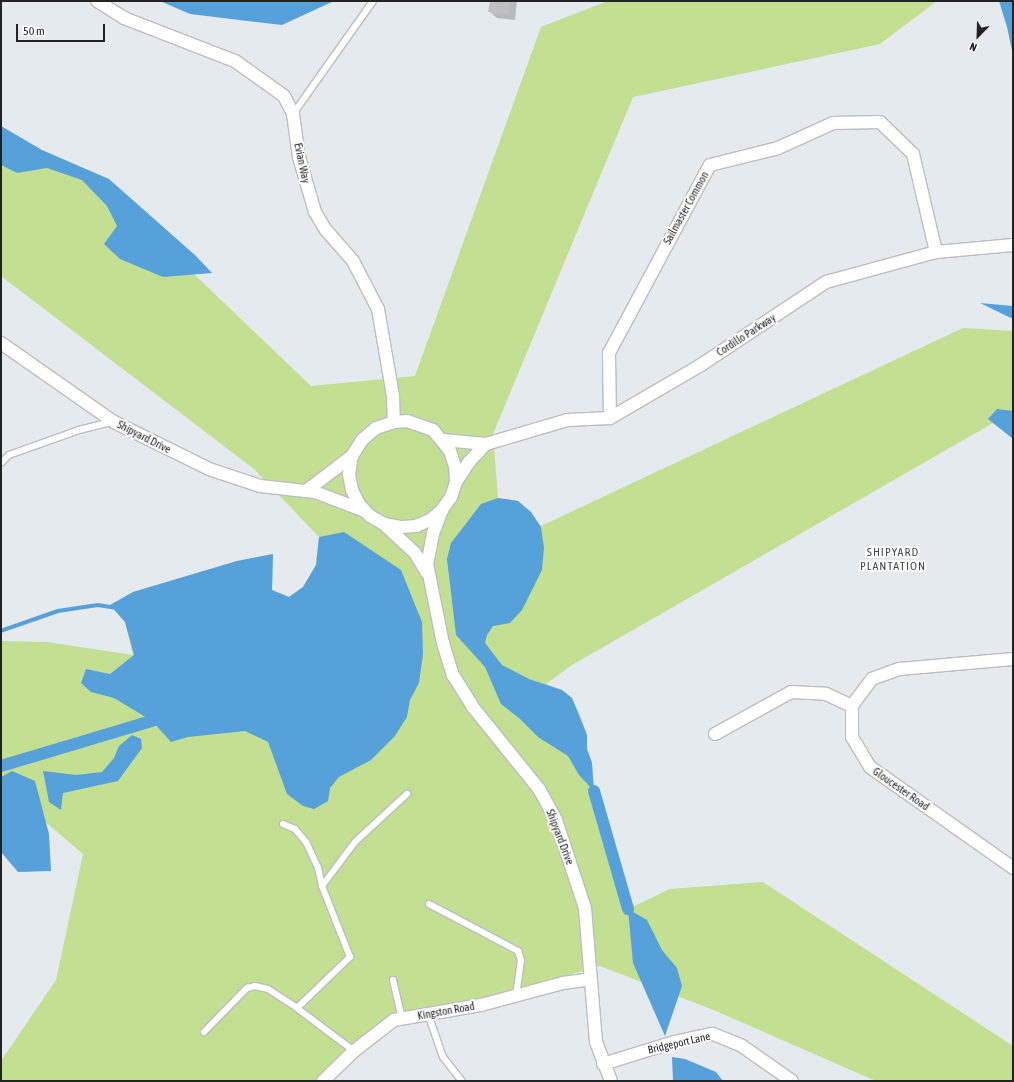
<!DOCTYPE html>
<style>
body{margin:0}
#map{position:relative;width:1014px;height:1082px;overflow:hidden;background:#e5eaee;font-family:"Asap Condensed",sans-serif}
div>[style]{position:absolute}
.green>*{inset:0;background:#c2df92}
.water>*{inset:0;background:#57a1db}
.shadow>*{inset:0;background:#0003}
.stream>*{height:3.5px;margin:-1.75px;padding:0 1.75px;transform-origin:1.75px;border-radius:1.75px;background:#57a1db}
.canal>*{height:12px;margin:-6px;padding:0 6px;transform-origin:6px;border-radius:6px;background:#57a1db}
.building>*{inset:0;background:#c2bfc3}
.roads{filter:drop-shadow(1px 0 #babec2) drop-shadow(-1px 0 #babec2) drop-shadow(0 1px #babec2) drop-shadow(0 -1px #babec2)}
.lane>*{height:6px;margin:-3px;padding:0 3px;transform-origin:3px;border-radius:3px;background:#fff}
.street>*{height:12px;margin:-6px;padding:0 6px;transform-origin:6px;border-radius:6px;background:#fff}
span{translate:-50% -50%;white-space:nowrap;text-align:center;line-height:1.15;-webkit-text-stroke:4px #fff;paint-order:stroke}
.street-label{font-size:11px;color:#222325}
.neighbourhood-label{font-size:12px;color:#484b4e;letter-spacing:1px}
.frame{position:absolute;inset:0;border:2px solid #222325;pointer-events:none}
.north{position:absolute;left:958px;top:16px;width:40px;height:40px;-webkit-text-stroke:3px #fff;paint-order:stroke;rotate:203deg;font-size:11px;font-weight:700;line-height:16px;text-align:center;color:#222325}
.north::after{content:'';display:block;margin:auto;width:14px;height:18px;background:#222325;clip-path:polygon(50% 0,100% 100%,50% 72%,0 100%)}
.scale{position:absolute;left:16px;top:24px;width:89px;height:18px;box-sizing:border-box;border:2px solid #222325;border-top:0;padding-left:5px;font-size:12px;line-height:14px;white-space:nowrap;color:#222325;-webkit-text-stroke:3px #fff;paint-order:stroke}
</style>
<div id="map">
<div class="green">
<div style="clip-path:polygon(608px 1px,937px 1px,880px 44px,633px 97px,493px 434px,498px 498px,518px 501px,541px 526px,963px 328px,1013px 331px,1013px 426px,993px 423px,572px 665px,546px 684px,562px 690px,572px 698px,581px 717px,587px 735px,587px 749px,592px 763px,594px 791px,628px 909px,670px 889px,763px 882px,1013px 1046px,1013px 1081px,876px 1081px,716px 1011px,600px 966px,511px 991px,394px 1016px,368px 1034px,317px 1081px,1px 1081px,1px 1061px,56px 980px,83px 854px,1px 784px,1px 641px,47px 642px,133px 655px,125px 622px,110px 605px,133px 592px,237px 561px,273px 554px,272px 590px,289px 597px,303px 587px,316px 565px,319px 537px,254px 469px,1px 276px,1px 136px,87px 172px,311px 386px,415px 376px,541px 27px)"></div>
</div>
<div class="water">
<div style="clip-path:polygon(160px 1px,334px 1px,282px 25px,190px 14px)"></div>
<div style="clip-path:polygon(999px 1px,1013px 1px,1013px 55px,1007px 27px)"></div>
<div style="clip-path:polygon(1px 126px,42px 150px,109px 179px,196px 256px,212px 273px,163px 277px,120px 259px,104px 244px,117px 226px,107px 206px,82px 180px,47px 168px,17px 173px,1px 165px)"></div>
<div style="clip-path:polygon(980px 303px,1013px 306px,1013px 319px)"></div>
<div style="clip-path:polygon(997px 409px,1013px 411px,1013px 439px,988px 419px)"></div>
<div style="clip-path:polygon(498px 498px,518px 501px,531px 512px,541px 527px,544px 548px,542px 570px,522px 610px,510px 623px,493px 626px,487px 635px,485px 643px,502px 665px,529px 679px,562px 690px,572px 698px,587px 735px,587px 749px,592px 763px,594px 791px,579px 775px,568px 756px,538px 737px,519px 718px,501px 704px,485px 667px,456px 635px,447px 559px,451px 543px,481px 504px)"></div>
<div style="clip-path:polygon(344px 532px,401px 570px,422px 622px,423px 654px,419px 683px,410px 700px,407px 717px,395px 736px,371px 760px,339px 777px,330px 788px,328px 801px,314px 809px,303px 806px,287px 794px,268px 742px,245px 731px,188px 737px,171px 742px,152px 721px,114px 698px,91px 692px,81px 683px,86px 669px,110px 674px,134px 655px,125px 622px,110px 605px,133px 592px,237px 561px,273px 554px,272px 590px,289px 597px,303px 587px,316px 565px,319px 537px)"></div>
<div style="clip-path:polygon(132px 735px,141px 739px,142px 748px,118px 781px,63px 793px,61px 810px,49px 802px,43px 771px,76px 775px,102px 772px,114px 758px,119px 746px)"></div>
<div style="clip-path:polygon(12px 771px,35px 781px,49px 834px,51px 871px,18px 872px,1px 852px,1px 777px)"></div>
<div style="clip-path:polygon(628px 909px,647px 920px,662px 950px,677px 968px,682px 986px,665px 1036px,633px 963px)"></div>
<div style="clip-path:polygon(672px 1057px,685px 1059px,716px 1072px,723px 1081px,673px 1081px)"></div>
</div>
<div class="shadow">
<div style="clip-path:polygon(491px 1px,517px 1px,515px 20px,497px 18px,489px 11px)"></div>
</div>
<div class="stream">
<div style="left:1px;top:631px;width:60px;rotate:-19.3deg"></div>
<div style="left:58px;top:611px;width:40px;rotate:-8.5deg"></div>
<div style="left:98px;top:605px;width:18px;rotate:9deg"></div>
</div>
<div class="canal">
<div style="left:1px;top:766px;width:158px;rotate:-16.6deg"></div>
<div style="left:594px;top:791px;width:123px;rotate:73.9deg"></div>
</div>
<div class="building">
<div style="clip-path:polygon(490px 1px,510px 1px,508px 14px,488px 12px)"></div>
</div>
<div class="roads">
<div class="lane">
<div style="left:293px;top:114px;width:138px;rotate:-54.7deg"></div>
<div style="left:1px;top:463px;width:11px;rotate:-45deg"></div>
<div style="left:9px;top:455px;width:74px;rotate:-19.7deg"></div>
<div style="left:79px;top:430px;width:34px;rotate:-14deg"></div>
<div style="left:283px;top:824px;width:13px;rotate:23deg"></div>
<div style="left:295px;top:829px;width:17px;rotate:50deg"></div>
<div style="left:306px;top:842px;width:29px;rotate:65deg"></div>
<div style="left:318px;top:868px;width:18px;rotate:77deg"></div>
<div style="left:429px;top:904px;width:101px;rotate:27.8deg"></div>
<div style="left:518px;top:951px;width:9px;rotate:72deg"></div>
<div style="left:521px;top:960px;width:36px;rotate:98deg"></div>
<div style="left:393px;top:980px;width:39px;rotate:77deg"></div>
<div style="left:428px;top:1014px;width:46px;rotate:70.8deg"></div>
<div style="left:443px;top:1057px;width:31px;rotate:52deg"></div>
<div style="left:204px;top:1032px;width:62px;rotate:-45.7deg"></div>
<div style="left:247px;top:988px;width:8px;rotate:-14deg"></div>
<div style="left:255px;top:986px;width:13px;rotate:13deg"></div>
<div style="left:268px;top:989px;width:35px;rotate:33deg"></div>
<div style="left:354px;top:1051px;width:71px;rotate:-143deg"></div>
<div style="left:297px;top:1008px;width:74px;rotate:-43.9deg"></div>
<div style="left:350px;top:957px;width:76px;rotate:-111.5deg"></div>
<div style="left:322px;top:886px;width:55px;rotate:-53.1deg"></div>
<div style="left:355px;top:842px;width:71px;rotate:-42.7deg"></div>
</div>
<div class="street">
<div style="left:97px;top:1px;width:32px;rotate:32deg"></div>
<div style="left:124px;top:18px;width:119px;rotate:21.2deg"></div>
<div style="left:235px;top:61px;width:60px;rotate:35.5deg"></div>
<div style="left:284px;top:96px;width:20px;rotate:63deg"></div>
<div style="left:293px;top:114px;width:43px;rotate:82.1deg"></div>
<div style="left:299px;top:157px;width:57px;rotate:73.8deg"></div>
<div style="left:315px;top:212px;width:21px;rotate:59deg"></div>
<div style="left:326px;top:230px;width:41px;rotate:48.9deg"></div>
<div style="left:353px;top:261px;width:54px;rotate:62.5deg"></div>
<div style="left:378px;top:309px;width:88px;rotate:80.2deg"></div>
<div style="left:393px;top:396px;width:26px;rotate:88deg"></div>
<div style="left:1px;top:343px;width:138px;rotate:35deg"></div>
<div style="left:114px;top:422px;width:106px;rotate:26.3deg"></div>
<div style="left:209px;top:469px;width:54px;rotate:18.4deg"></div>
<div style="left:260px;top:486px;width:55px;rotate:6.2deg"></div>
<div style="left:315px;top:492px;width:53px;rotate:20.8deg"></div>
<div style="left:610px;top:418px;width:65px;rotate:-90.9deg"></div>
<div style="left:609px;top:353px;width:213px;rotate:-61.8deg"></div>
<div style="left:710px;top:165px;width:70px;rotate:-14deg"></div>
<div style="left:778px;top:148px;width:60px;rotate:-24.4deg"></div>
<div style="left:833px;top:123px;width:47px;rotate:-1.2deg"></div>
<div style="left:880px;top:122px;width:46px;rotate:44.1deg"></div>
<div style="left:913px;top:154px;width:101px;rotate:76.8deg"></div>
<div style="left:443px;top:440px;width:43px;rotate:5.3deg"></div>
<div style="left:486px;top:444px;width:84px;rotate:-16.5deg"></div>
<div style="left:567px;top:420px;width:43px;rotate:-2.7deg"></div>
<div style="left:610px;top:418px;width:105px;rotate:-30.2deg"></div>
<div style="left:701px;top:365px;width:150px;rotate:-33.6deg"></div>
<div style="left:826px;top:282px;width:114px;rotate:-15.3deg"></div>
<div style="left:936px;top:252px;width:77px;rotate:-5.2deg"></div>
<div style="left:456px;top:482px;width:24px;rotate:-57deg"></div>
<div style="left:469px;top:462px;width:25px;rotate:-47deg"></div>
<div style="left:306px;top:491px;width:58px;rotate:-37.3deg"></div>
<div style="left:442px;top:510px;width:16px;rotate:140deg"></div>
<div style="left:430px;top:520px;width:15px;rotate:157deg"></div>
<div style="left:416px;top:526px;width:16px;rotate:176deg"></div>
<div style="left:400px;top:527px;width:16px;rotate:-169deg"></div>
<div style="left:384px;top:524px;width:16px;rotate:-150deg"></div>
<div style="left:370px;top:516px;width:16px;rotate:-133deg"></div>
<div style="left:359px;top:504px;width:16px;rotate:-117deg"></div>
<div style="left:352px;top:490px;width:16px;rotate:-101deg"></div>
<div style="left:349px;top:474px;width:18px;rotate:-81deg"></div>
<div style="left:352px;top:456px;width:19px;rotate:-58deg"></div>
<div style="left:362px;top:440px;width:18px;rotate:-41deg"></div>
<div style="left:376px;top:428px;width:19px;rotate:-18deg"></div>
<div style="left:394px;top:422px;width:13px;rotate:-4deg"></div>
<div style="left:407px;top:421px;width:28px;rotate:19deg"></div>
<div style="left:433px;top:430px;width:27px;rotate:51deg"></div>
<div style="left:450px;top:451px;width:16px;rotate:72deg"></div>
<div style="left:455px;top:466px;width:16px;rotate:86deg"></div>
<div style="left:456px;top:482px;width:16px;rotate:108deg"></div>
<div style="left:451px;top:497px;width:16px;rotate:125deg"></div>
<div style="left:442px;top:510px;width:26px;rotate:111deg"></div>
<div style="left:433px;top:534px;width:31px;rotate:101deg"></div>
<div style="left:427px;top:564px;width:81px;rotate:78.6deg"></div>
<div style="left:443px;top:643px;width:34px;rotate:73deg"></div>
<div style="left:453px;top:675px;width:36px;rotate:58deg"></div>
<div style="left:472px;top:706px;width:107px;rotate:51.1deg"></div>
<div style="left:539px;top:789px;width:35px;rotate:61deg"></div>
<div style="left:556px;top:820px;width:93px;rotate:71.8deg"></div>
<div style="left:585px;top:908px;width:134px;rotate:85.3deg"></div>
<div style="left:596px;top:1042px;width:42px;rotate:69deg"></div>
<div style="left:384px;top:524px;width:42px;rotate:43.1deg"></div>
<div style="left:415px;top:553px;width:23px;rotate:59deg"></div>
<div style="left:1013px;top:659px;width:114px;rotate:175deg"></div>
<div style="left:899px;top:669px;width:29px;rotate:160deg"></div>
<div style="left:872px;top:679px;width:34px;rotate:127deg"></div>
<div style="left:852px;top:706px;width:31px;rotate:90deg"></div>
<div style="left:852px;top:737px;width:35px;rotate:59deg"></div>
<div style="left:870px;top:767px;width:175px;rotate:35.2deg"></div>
<div style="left:715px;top:734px;width:87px;rotate:-28.9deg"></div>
<div style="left:791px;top:692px;width:35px;rotate:3deg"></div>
<div style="left:826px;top:694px;width:29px;rotate:25deg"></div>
<div style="left:603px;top:1064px;width:74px;rotate:-17.2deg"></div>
<div style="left:674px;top:1042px;width:40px;rotate:-12deg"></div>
<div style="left:713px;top:1034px;width:31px;rotate:22deg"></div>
<div style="left:742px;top:1046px;width:61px;rotate:35deg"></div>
<div style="left:323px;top:1081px;width:43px;rotate:-44.1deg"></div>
<div style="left:354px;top:1051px;width:51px;rotate:-37.8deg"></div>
<div style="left:394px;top:1020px;width:88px;rotate:-9.8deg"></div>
<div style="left:481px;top:1005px;width:85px;rotate:-15deg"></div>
<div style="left:563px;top:983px;width:27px;rotate:-8deg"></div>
</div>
</div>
<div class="street-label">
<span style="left:302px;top:163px;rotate:78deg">Evian Way</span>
<span style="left:686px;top:208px;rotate:-61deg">Sailmaster Common</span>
<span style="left:746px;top:335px;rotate:-33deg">Cordillo Parkway</span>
<span style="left:144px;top:437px;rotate:27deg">Shipyard Drive</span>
<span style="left:901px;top:789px;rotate:35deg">Gloucester Road</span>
<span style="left:560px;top:837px;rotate:69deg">Shipyard Drive</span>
<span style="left:446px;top:1011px;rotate:-10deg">Kingston Road</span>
<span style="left:679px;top:1043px;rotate:-13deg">Bridgeport Lane</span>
</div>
<div class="neighbourhood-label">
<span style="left:893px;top:560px">SHIPYARD<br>PLANTATION</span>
</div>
<div class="frame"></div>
<div class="north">N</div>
<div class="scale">50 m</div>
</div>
